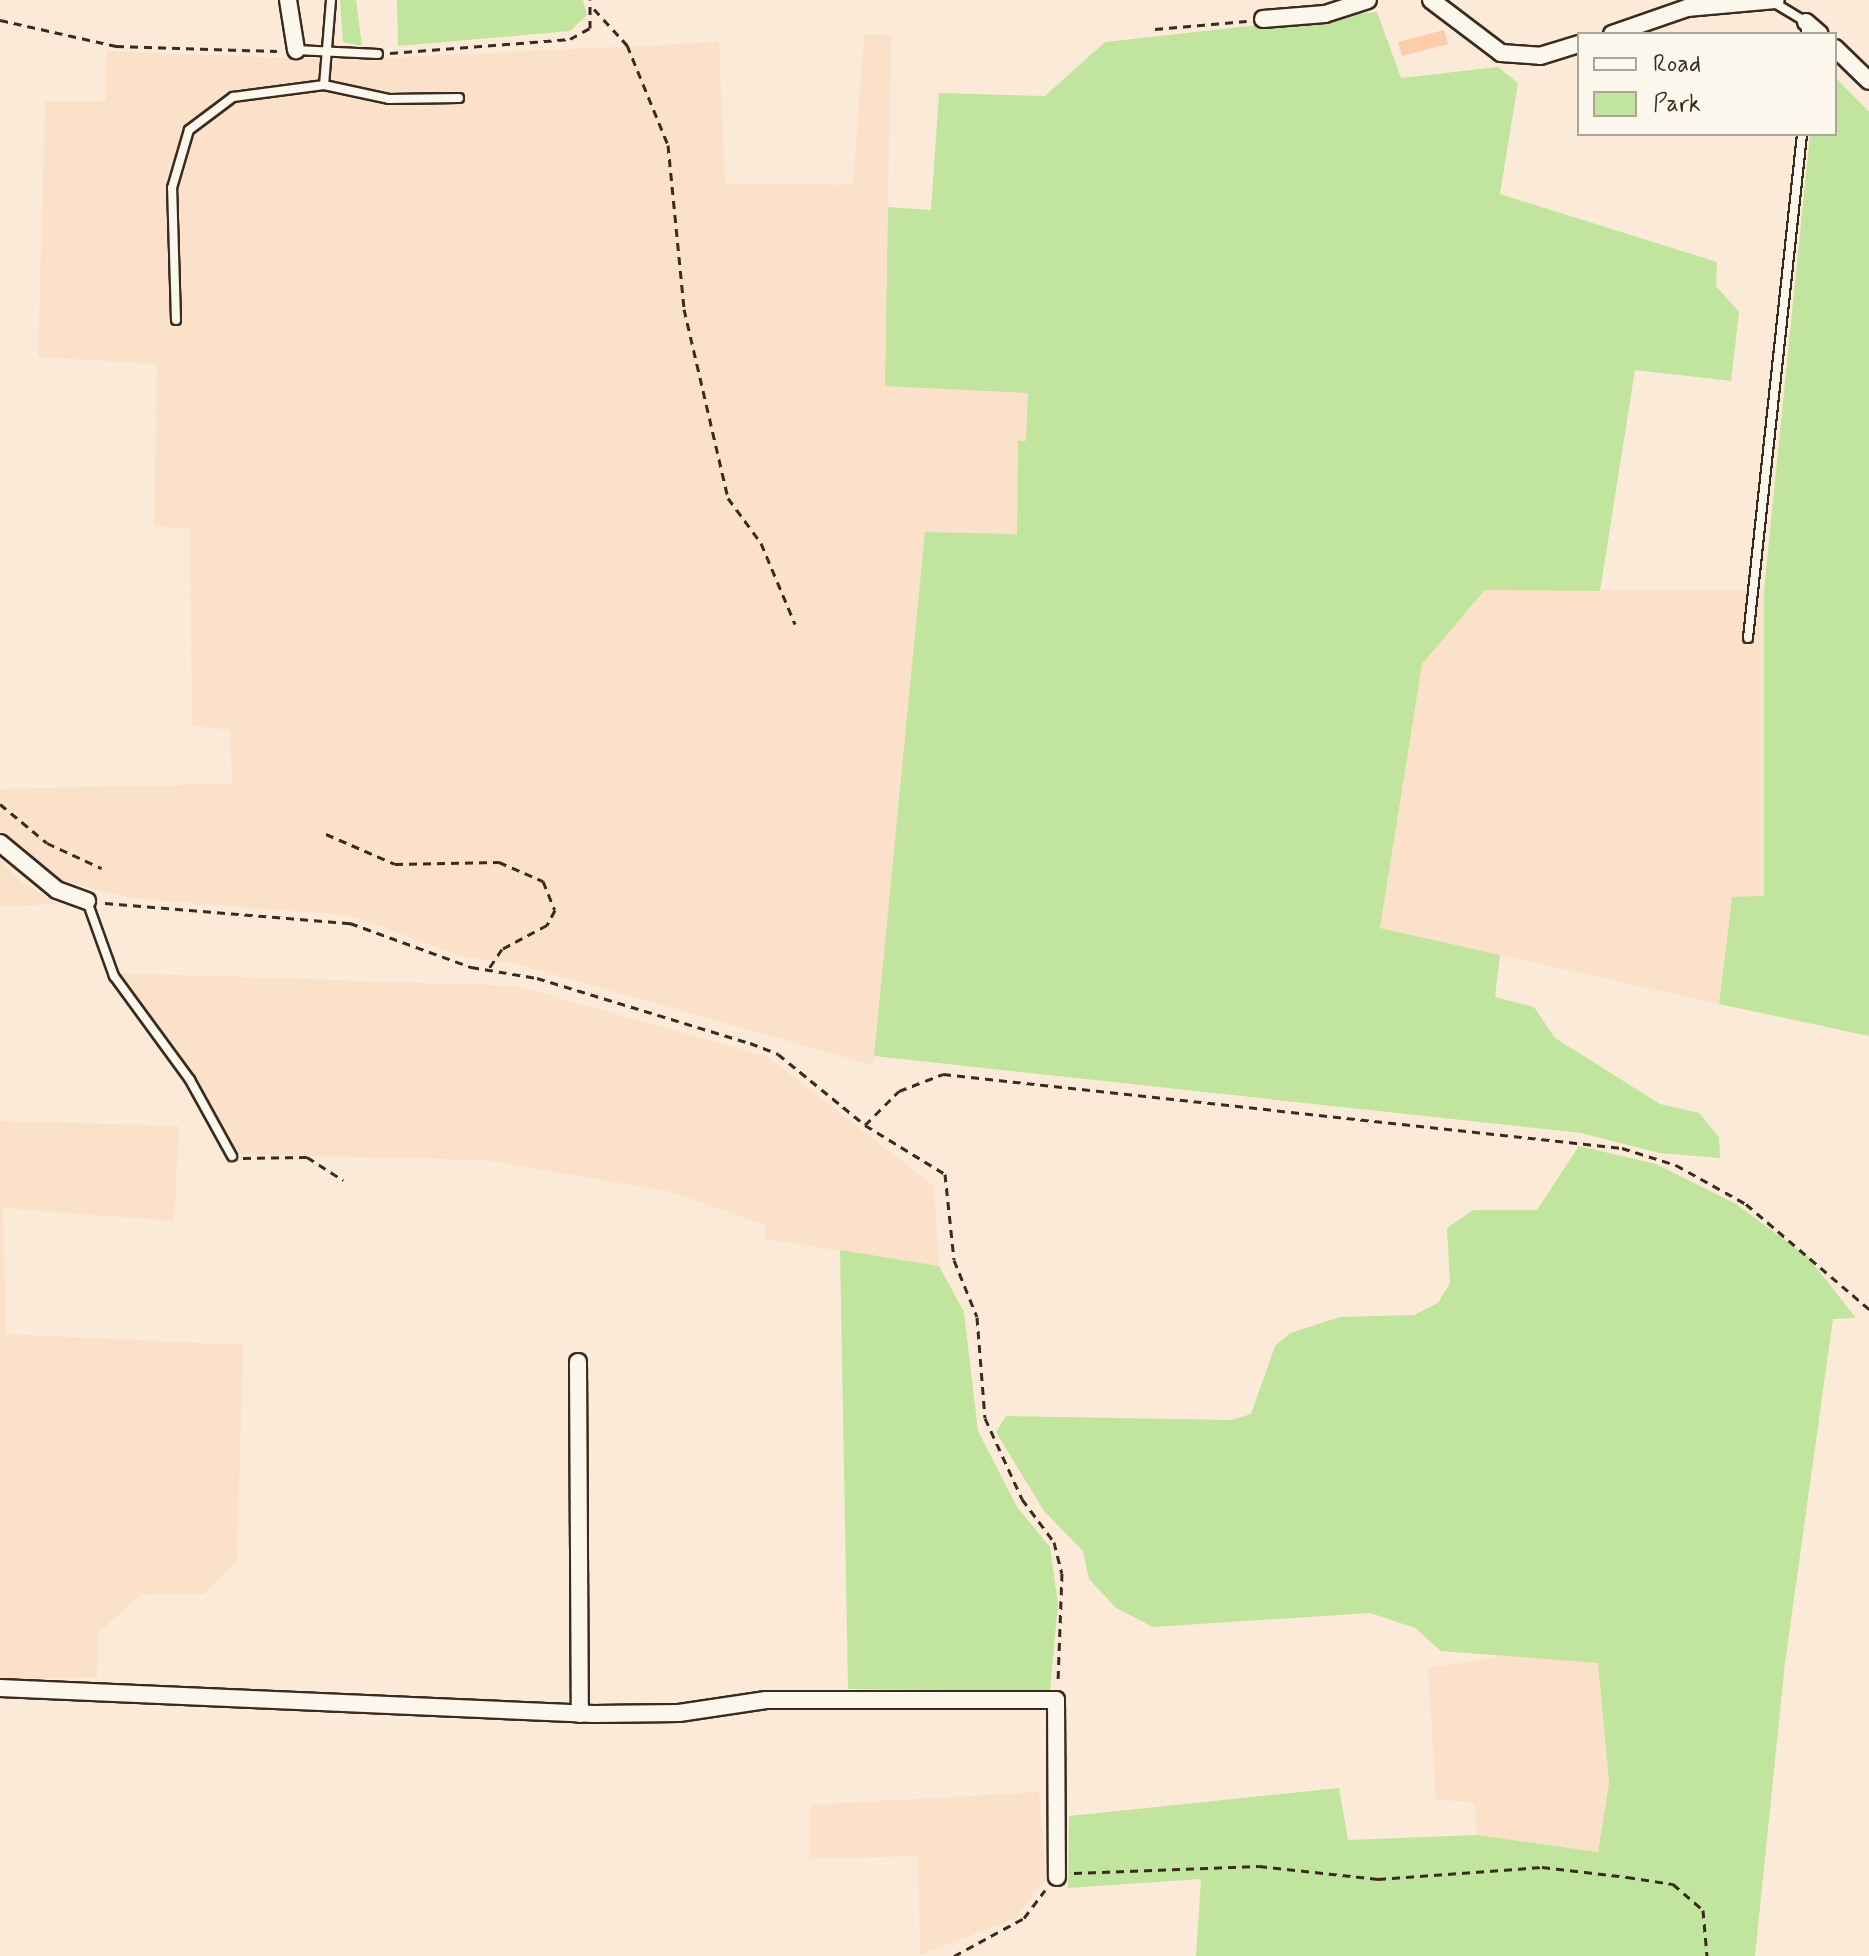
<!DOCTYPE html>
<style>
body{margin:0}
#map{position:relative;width:1869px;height:1956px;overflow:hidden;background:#fbead8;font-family:Mynerve,sans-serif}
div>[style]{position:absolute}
.built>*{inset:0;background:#fbe1ca}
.green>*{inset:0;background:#c1e59e}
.building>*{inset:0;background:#fcccab}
.path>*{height:3px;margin-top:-1.5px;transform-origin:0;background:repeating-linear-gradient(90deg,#3b2a1e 0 8px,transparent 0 14px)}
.roads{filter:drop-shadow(2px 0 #3b2a1e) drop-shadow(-2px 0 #3b2a1e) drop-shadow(0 2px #3b2a1e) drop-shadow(0 -2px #3b2a1e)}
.lane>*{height:8px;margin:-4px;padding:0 4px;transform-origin:4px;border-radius:4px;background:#fbf7ec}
.street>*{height:16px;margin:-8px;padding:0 8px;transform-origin:8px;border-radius:8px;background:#fbf7ec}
span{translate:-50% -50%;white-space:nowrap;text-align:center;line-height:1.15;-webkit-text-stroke:6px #fbf7ec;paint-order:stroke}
.legend{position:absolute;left:1577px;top:32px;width:260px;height:104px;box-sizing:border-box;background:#fbf7ec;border:2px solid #aea59a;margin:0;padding:10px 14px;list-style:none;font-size:24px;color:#3b2a1e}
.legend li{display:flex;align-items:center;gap:16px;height:40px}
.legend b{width:40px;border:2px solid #aea59a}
</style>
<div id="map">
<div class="built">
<div style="clip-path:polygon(864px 35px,891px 35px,885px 385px,1028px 393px,1026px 441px,1018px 442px,1017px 534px,926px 532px,873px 1065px,513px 963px,463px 957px,352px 916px,130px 898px,61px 880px,22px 856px,0 830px,0 789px,232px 784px,230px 730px,192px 726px,190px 529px,154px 526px,157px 364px,38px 357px,45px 101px,106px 101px,106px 51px,342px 60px,719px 42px,725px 183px,853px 185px)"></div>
<div style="clip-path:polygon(1485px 590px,1764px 590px,1764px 897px,1732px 897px,1719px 1004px,1380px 928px,1422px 664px)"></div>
<div style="clip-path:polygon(0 859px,19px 880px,57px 904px,0 907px)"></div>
<div style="clip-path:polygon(117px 973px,517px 986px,768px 1057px,934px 1186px,939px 1266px,765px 1239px,766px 1225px,668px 1191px,485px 1160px,238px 1154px,203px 1091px)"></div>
<div style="clip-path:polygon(0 1121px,179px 1126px,174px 1221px,3px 1208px,6px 1334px,243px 1345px,237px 1562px,204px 1594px,140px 1595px,98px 1633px,97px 1677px,0 1679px)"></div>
<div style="clip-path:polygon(1510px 1655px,1598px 1663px,1609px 1783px,1598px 1852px,1477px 1835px,1475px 1802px,1436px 1800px,1428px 1668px)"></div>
<div style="clip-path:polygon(1039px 1792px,1046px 1878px,1016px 1918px,920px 1955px,918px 1856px,809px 1859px,810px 1805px)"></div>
</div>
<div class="green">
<div style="clip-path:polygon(340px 0,356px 0,362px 46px,343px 42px)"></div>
<div style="clip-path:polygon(397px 0,583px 0,587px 15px,570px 31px,398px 46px)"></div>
<div style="clip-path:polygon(1377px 12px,1401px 78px,1498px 67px,1518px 83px,1500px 194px,1717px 262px,1716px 286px,1739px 312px,1731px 381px,1635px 370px,1600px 591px,1485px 590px,1422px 664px,1380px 928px,1500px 955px,1495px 997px,1534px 1007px,1555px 1038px,1660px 1104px,1699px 1113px,1719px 1137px,1720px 1158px,1659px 1153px,1581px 1133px,874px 1056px,925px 532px,1017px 534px,1018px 441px,1026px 441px,1028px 393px,885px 386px,888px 207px,931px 210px,939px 93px,1045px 96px,1105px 42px)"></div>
<div style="clip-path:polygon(1835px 77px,1869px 112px,1869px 1036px,1719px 1004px,1732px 897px,1764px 896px,1764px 590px,1810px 134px,1835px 134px)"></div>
<div style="clip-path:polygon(1579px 1146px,1656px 1164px,1736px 1204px,1808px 1257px,1856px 1318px,1833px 1319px,1785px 1663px,1755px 1956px,1196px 1956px,1201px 1879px,1068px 1888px,1069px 1816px,1339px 1788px,1348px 1840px,1477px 1835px,1598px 1852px,1609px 1783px,1598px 1663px,1441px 1651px,1415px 1628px,1370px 1613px,1153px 1627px,1116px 1608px,1089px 1579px,1083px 1551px,1044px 1511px,996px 1432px,1006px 1416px,1231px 1420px,1251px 1414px,1275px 1346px,1290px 1333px,1340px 1317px,1414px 1315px,1438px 1303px,1450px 1283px,1447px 1228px,1473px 1210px,1537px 1210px)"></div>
<div style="clip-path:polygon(840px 1250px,939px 1266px,964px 1312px,978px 1431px,1017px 1507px,1050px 1547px,1058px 1604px,1050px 1691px,848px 1689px)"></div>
</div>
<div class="building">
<div style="clip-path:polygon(1444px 30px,1448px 44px,1402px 56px,1398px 42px)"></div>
</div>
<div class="path">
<div style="left:594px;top:9px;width:49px;rotate:47.5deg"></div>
<div style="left:627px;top:45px;width:108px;rotate:67.7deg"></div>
<div style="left:668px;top:145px;width:165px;rotate:84.4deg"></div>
<div style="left:684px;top:309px;width:194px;rotate:76.9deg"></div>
<div style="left:728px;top:498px;width:56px;rotate:53.7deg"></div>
<div style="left:761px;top:543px;width:88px;rotate:67.2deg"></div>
<div style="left:0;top:20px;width:119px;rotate:12.6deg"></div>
<div style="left:116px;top:46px;width:161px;rotate:1.8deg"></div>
<div style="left:1155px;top:29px;width:92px;rotate:-5deg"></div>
<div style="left:390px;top:53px;width:181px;rotate:-4.4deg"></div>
<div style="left:570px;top:39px;width:23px;rotate:-29deg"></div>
<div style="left:590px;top:28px;width:28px;rotate:-90deg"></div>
<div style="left:0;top:804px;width:61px;rotate:39.7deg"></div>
<div style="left:47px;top:843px;width:60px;rotate:24.8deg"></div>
<div style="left:326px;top:834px;width:75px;rotate:23.5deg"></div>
<div style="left:395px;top:864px;width:104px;rotate:-1.1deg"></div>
<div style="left:499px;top:862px;width:48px;rotate:23.4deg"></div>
<div style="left:543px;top:881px;width:31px;rotate:68deg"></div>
<div style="left:555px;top:910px;width:17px;rotate:118deg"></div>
<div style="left:547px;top:925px;width:51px;rotate:151.9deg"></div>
<div style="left:502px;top:949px;width:25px;rotate:124deg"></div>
<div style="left:105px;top:903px;width:246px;rotate:4.7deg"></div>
<div style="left:350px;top:923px;width:129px;rotate:20deg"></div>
<div style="left:471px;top:967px;width:67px;rotate:9.5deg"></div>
<div style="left:537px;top:978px;width:223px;rotate:17deg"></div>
<div style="left:750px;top:1043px;width:30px;rotate:21deg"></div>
<div style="left:778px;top:1054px;width:112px;rotate:39.2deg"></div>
<div style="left:865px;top:1125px;width:94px;rotate:31.5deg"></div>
<div style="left:945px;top:1174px;width:86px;rotate:84deg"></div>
<div style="left:954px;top:1260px;width:61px;rotate:68deg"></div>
<div style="left:977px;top:1317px;width:101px;rotate:85.5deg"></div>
<div style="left:985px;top:1418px;width:89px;rotate:65.4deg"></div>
<div style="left:1022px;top:1499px;width:54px;rotate:53.3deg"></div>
<div style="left:1054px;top:1542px;width:32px;rotate:76deg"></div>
<div style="left:1062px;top:1573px;width:111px;rotate:92.1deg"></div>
<div style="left:865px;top:1125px;width:48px;rotate:-45deg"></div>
<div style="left:899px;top:1091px;width:47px;rotate:-21.1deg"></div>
<div style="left:943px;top:1074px;width:683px;rotate:6.22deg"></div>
<div style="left:1622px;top:1148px;width:57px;rotate:17.5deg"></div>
<div style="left:1676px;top:1165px;width:80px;rotate:29.1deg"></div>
<div style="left:1746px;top:1204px;width:162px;rotate:40.5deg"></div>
<div style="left:243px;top:1158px;width:64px;rotate:-0.9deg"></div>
<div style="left:307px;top:1157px;width:43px;rotate:32.6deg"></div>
<div style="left:1074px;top:1873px;width:185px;rotate:-2.2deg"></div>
<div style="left:1259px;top:1866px;width:120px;rotate:6.2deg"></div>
<div style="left:1378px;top:1879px;width:164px;rotate:-4.2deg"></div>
<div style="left:1542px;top:1867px;width:86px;rotate:6.7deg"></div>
<div style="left:1627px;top:1877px;width:47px;rotate:8.7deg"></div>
<div style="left:1673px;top:1884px;width:40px;rotate:41deg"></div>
<div style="left:1703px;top:1910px;width:46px;rotate:85deg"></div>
<div style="left:954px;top:1956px;width:80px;rotate:-28.5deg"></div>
<div style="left:1024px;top:1918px;width:35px;rotate:-53deg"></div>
</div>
<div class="roads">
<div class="lane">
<div style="left:331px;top:0;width:85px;rotate:94.7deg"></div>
<div style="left:324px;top:85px;width:66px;rotate:12.2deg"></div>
<div style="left:389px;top:99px;width:70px;rotate:-0.8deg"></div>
<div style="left:1773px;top:2px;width:39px;rotate:31deg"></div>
<div style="left:1806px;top:22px;width:12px;rotate:90deg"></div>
<div style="left:296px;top:50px;width:82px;rotate:2.8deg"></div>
<div style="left:176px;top:320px;width:132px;rotate:-91.7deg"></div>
<div style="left:172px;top:188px;width:60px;rotate:-73.7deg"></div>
<div style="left:189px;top:130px;width:55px;rotate:-36.9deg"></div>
<div style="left:233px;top:97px;width:92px;rotate:-7.5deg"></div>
<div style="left:1748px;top:638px;width:507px;rotate:-83.88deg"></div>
<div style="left:87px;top:901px;width:80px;rotate:70.2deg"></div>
<div style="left:114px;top:976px;width:129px;rotate:53.8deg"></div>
<div style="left:190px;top:1080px;width:87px;rotate:61.1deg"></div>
</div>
<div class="street">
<div style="left:288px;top:0;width:51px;rotate:80.9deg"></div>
<div style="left:1431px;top:0;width:88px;rotate:37.1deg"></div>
<div style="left:1501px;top:53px;width:39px;rotate:4deg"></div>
<div style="left:1540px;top:56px;width:41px;rotate:-17.1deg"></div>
<div style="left:1263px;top:19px;width:62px;rotate:-4.6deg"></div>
<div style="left:1325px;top:14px;width:45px;rotate:-18deg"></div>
<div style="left:1806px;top:22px;width:18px;rotate:41deg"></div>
<div style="left:1612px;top:34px;width:79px;rotate:-19.1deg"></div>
<div style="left:1687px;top:8px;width:89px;rotate:-5.1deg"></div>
<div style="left:1835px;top:48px;width:47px;rotate:44.1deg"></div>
<div style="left:0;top:843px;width:74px;rotate:39.5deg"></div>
<div style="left:57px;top:890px;width:32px;rotate:20deg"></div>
<div style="left:578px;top:1362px;width:352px;rotate:89.7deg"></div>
<div style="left:0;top:1688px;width:594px;rotate:2.51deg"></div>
<div style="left:593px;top:1714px;width:86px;rotate:-0.7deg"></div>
<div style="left:679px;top:1713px;width:88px;rotate:-8.5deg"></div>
<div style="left:766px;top:1700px;width:290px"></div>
<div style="left:1056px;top:1700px;width:177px;rotate:89.7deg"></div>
</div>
</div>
<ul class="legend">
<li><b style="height:10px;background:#fbf7ec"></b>Road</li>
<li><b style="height:22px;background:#c1e59e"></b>Park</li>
</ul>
</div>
